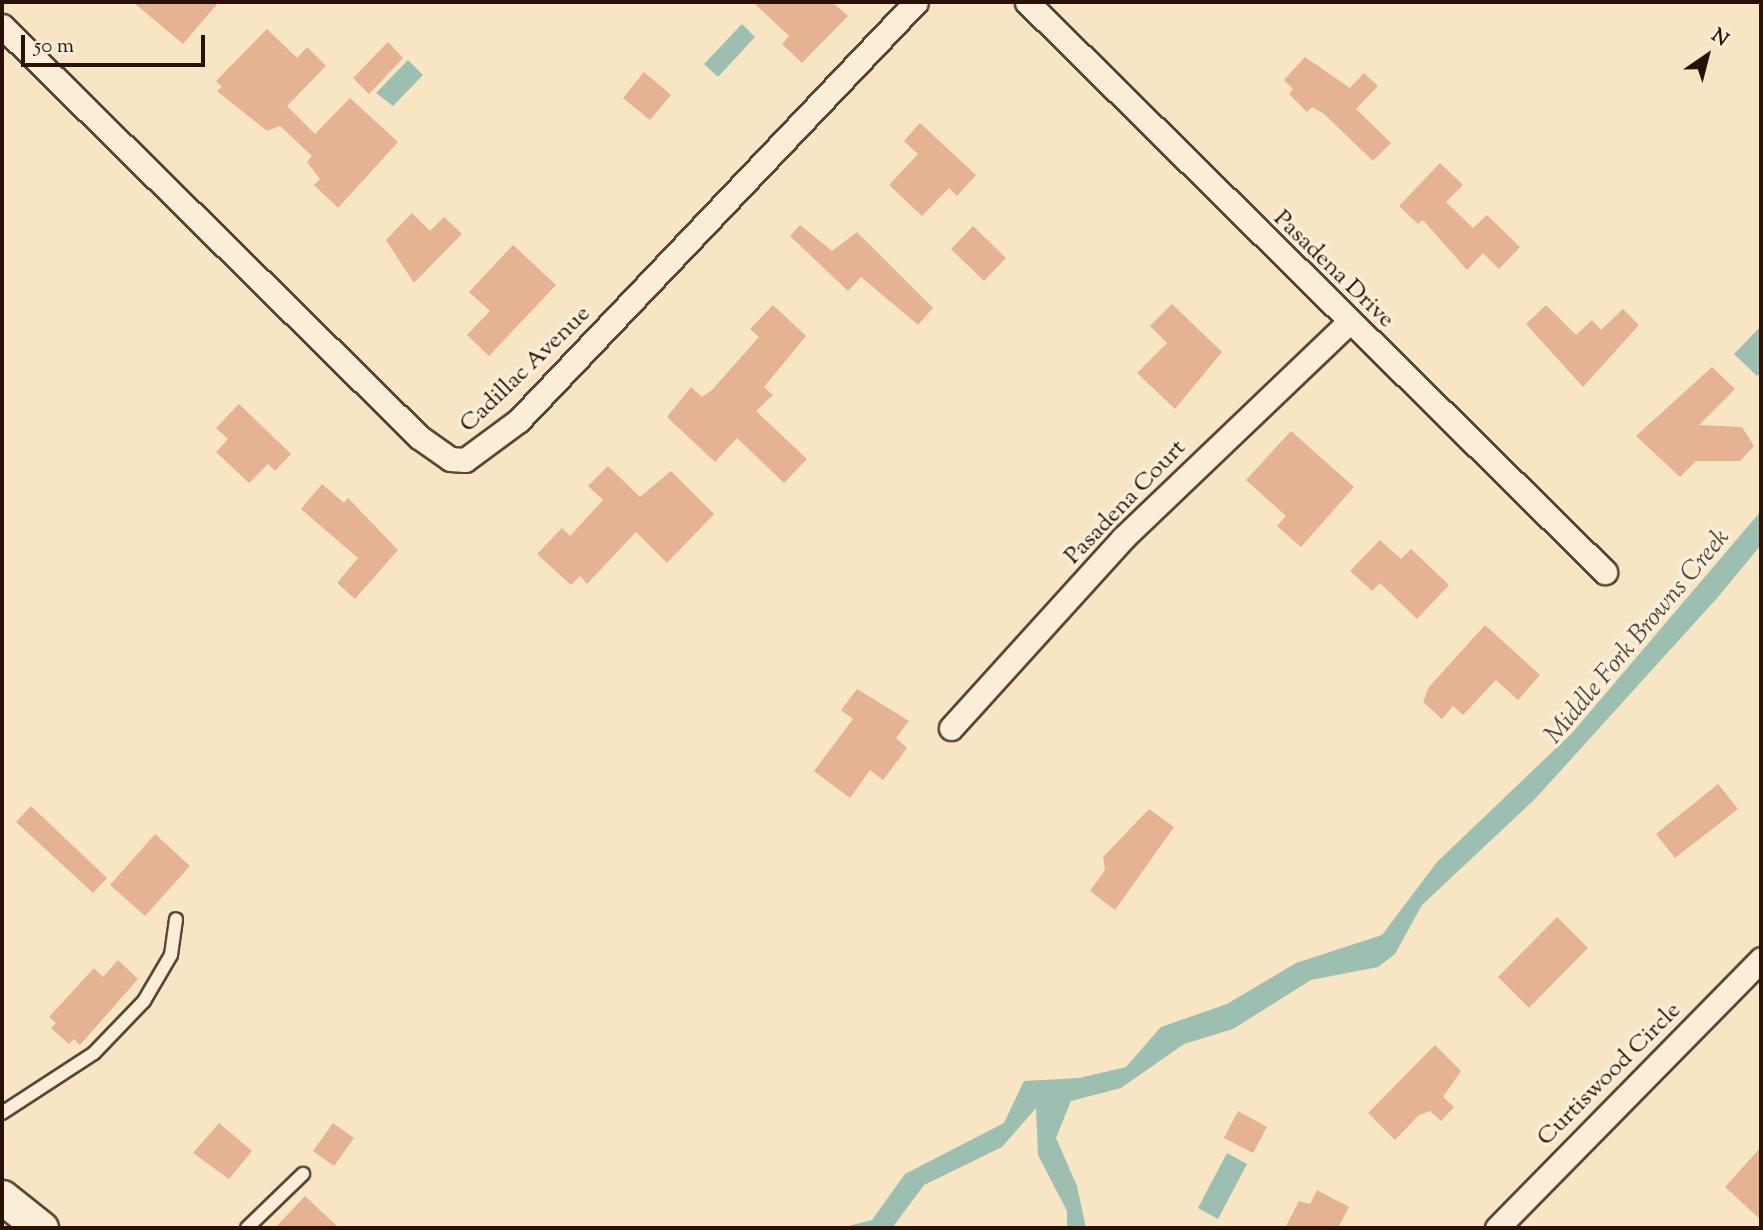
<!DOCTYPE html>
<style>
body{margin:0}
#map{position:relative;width:1763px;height:1230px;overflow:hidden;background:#f7e5c4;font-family:"Sorts Mill Goudy",serif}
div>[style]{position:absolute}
.water>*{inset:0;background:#9dbfb1}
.building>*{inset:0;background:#e6b392}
.roads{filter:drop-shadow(2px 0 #5d4535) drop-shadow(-2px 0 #5d4535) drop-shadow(0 2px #5d4535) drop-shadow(0 -2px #5d4535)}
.service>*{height:12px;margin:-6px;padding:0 6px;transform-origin:6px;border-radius:6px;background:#faeed9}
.minor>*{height:23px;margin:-11.5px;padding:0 11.5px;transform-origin:11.5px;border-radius:11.5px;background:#faeed9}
.secondary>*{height:33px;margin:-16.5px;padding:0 16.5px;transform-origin:16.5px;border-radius:16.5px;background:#faeed9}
span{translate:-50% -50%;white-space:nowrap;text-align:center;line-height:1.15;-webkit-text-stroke:7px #faeed9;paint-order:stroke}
.street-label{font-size:24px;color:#2a1005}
.water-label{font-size:26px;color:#524d41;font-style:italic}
.frame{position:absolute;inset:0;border:4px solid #2a1005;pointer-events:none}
.north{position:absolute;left:1672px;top:21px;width:70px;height:70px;-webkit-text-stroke:5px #faeed9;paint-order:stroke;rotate:35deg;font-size:19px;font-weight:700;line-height:28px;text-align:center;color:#2a1005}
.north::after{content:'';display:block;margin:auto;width:24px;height:32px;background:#2a1005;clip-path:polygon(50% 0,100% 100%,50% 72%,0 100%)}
.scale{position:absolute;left:21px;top:35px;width:184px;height:32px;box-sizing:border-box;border:4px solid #2a1005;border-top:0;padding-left:9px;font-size:21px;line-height:24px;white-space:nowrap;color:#2a1005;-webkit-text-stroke:5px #faeed9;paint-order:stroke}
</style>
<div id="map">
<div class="water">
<div style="clip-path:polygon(742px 24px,755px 37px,718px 77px,704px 64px)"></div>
<div style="clip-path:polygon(408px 60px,423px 75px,393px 106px,376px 93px)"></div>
<div style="clip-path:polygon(1761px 326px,1761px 373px,1757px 376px,1734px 354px)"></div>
<div style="clip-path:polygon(1761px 511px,1761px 545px,1718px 597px,1535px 799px,1422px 905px,1395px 954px,1378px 967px,1311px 980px,1233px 1029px,1184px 1044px,1121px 1088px,1071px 1101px,1056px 1138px,1077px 1186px,1086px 1228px,1067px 1228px,1067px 1211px,1038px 1155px,1036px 1108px,1002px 1147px,924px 1185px,892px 1228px,841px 1228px,872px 1220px,905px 1174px,1004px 1123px,1024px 1081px,1079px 1078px,1126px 1067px,1161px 1027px,1227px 1004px,1296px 963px,1382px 935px,1437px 862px,1572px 733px)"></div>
<div style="clip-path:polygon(1227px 1153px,1247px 1164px,1218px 1219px,1198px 1208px)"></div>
</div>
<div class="building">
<div style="clip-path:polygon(133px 2px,219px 2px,183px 44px)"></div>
<div style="clip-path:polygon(753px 2px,832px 2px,848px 16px,802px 63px,782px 44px,789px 36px)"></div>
<div style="clip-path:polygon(267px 29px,297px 58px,307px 47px,326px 66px,287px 106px,315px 134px,350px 98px,398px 142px,338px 208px,314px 185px,320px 179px,307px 162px,312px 156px,280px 126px,267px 131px,217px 91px,222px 87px,216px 81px)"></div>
<div style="clip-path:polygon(388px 42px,403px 58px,369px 94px,353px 78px)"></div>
<div style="clip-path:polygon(1305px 57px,1350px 88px,1364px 73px,1378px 86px,1356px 109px,1391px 143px,1373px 161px,1324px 114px,1312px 107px,1307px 112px,1289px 94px,1293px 89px,1284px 80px)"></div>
<div style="clip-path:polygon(644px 72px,671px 95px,650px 120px,623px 98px)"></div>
<div style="clip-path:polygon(920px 123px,976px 175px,957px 196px,949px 188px,922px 216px,889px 185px,918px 154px,904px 141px)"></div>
<div style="clip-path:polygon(1440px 163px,1463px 185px,1446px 202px,1473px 228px,1487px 215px,1520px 247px,1499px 269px,1483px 253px,1467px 270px,1423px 220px,1418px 224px,1399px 206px)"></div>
<div style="clip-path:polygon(412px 213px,430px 231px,444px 217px,462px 234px,414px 283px,386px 240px)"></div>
<div style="clip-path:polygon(800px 225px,832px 251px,857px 232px,933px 308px,918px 325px,861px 277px,848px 291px,790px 236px)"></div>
<div style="clip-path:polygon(973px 226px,1006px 258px,984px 281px,951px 249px)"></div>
<div style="clip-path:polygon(513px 245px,556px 285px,489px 356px,467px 335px,490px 311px,469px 292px)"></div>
<div style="clip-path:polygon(1172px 304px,1222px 352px,1175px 409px,1137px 373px,1167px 343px,1150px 326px)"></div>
<div style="clip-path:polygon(773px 305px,806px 336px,764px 387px,773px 395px,756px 411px,807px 459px,784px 483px,737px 438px,715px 462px,667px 417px,691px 387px,702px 397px,712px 390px,759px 337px,750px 329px)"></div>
<div style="clip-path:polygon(1546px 305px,1576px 335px,1592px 320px,1601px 330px,1623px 309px,1639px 325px,1583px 387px,1526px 324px)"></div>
<div style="clip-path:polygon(1712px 367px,1735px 389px,1699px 425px,1742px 427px,1754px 446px,1740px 461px,1696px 461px,1680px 477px,1636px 436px)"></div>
<div style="clip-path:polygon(239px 404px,291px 454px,275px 471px,268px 464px,249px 483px,216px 452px,228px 439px,216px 428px)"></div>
<div style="clip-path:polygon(1291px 431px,1354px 487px,1301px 547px,1277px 526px,1286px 516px,1246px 480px)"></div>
<div style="clip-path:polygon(608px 466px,640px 497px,671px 471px,714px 514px,667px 563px,636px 532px,587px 584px,580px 576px,571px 585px,537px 554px,562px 528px,570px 536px,603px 500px,588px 486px)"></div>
<div style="clip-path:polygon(322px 484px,344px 503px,348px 498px,398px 550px,355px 599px,337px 583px,358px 558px,301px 509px)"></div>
<div style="clip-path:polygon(1380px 540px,1401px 559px,1411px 549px,1449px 585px,1417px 619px,1380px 583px,1372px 591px,1350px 571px)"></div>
<div style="clip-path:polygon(1485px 625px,1540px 675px,1518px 700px,1496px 680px,1463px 715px,1453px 706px,1442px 719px,1423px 702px,1429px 687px)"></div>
<div style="clip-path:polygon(857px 689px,909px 721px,896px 738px,907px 748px,883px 780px,870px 770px,850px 798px,814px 771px,853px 719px,841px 710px)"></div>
<div style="clip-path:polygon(1718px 784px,1738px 809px,1675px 858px,1656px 834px)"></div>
<div style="clip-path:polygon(31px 806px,107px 878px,93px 893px,16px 822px)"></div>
<div style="clip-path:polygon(1149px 809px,1174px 827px,1115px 910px,1090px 891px,1105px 870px,1103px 857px)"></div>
<div style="clip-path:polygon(155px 834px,190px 866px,145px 916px,110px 885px)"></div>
<div style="clip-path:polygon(1557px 917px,1588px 948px,1529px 1008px,1498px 977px)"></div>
<div style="clip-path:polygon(118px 960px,138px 979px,80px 1045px,74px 1039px,69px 1044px,51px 1028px,56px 1023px,49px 1017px,94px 968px,103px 977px)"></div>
<div style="clip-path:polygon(1435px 1045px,1461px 1071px,1443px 1097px,1454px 1107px,1441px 1121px,1430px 1111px,1419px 1115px,1395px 1140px,1368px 1113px)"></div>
<div style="clip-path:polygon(1238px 1111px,1267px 1127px,1253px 1153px,1224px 1138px)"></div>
<div style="clip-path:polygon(219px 1123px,252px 1151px,229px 1179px,193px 1153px)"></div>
<div style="clip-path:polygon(333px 1123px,354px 1138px,334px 1166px,313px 1151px)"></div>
<div style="clip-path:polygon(1761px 1147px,1761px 1220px,1725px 1187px)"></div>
<div style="clip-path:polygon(1317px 1190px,1349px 1207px,1338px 1228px,1285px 1228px,1299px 1201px,1310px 1204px)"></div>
<div style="clip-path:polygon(305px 1196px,339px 1228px,275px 1228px)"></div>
</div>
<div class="roads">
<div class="service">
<div style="left:2px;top:1113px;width:110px;rotate:-33.1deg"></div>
<div style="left:94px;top:1053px;width:72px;rotate:-46.1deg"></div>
<div style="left:144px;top:1001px;width:53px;rotate:-59.6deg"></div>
<div style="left:171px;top:955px;width:36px;rotate:-82deg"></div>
<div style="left:247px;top:1228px;width:78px;rotate:-44deg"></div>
</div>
<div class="minor">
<div style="left:1027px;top:2px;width:812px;rotate:44.6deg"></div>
<div style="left:2px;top:26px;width:585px;rotate:44.58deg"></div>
<div style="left:419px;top:437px;width:38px;rotate:35deg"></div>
<div style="left:450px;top:459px;width:15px;rotate:4deg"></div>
<div style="left:465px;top:460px;width:67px;rotate:-36.5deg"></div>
<div style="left:519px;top:420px;width:576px;rotate:-46.48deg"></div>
<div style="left:951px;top:728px;width:256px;rotate:-47.8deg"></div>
<div style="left:1123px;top:538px;width:310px;rotate:-43.7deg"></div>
<div style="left:1497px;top:1228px;width:377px;rotate:-45.5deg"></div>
</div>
<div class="secondary">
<div style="left:2px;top:1197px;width:50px;rotate:38.5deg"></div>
</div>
</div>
<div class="street-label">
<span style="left:1333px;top:270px;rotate:44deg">Pasadena Drive</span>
<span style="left:526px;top:370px;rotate:-44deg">Cadillac Avenue</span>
<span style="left:1126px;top:503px;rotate:-46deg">Pasadena Court</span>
<span style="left:1610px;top:1075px;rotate:-45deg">Curtiswood Circle</span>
</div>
<div class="water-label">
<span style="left:1638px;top:637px;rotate:-50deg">Middle Fork Browns Creek</span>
</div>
<div class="frame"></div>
<div class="north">N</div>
<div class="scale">50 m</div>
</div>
